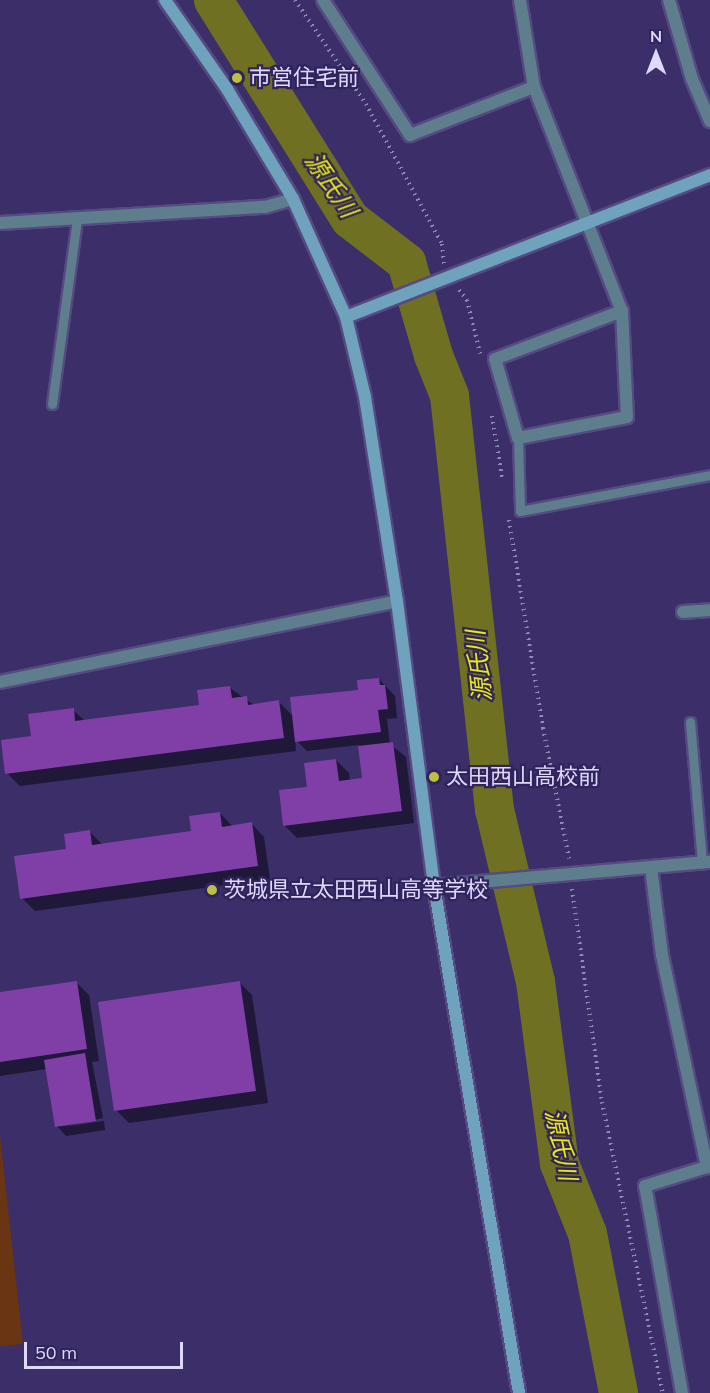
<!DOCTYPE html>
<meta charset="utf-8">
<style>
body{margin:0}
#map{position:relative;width:710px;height:1393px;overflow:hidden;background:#3b2e69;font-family:Mulish,"Noto Sans JP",sans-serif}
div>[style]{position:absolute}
.green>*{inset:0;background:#6a3513}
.shadow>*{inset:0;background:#0007}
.river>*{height:39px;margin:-19.5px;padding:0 19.5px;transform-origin:19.5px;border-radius:19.5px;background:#6f7021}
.building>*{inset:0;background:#7f3fa7}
.path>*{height:4px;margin-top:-2px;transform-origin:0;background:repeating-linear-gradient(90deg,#9189b8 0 1.5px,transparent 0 6px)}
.roads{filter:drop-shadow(2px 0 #554a81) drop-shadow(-2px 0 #554a81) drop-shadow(0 2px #554a81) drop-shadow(0 -2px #554a81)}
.lane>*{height:9px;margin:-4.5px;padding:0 4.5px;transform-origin:4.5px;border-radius:4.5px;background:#5e7e8e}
.street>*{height:12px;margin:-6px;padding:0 6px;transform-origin:6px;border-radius:6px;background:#5e7e8e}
.secondary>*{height:12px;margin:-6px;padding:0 6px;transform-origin:6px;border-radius:6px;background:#6fa3bd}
.dots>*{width:16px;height:16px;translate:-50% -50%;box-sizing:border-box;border:3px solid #31245d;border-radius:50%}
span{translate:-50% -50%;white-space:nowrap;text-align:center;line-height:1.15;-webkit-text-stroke:4.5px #31245d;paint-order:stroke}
.poi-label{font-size:22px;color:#dedafe}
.left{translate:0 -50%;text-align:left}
.water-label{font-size:24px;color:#e9ea11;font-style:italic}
.north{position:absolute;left:626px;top:24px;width:60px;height:60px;-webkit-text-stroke:4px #31245d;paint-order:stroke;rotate:0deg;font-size:16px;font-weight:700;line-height:24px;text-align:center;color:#dedafe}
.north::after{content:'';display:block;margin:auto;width:21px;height:27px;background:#dedafe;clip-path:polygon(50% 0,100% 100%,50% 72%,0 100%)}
.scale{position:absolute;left:24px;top:1342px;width:159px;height:27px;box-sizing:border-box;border:3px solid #dedafe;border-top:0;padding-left:8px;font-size:18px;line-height:21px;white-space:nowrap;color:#dedafe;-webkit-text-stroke:4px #31245d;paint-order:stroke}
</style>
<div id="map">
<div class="green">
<div style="clip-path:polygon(0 1135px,23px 1344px,0 1346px)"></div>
</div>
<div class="shadow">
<div style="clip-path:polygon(379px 679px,395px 696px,397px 718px,387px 719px,390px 744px,406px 757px,414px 823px,297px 838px,284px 825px,309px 788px,336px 760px,349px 773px,350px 781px,363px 780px,359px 745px,307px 751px,295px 739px,296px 751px,20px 786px,7px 773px,33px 737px,73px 710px,85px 721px,201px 707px,230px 688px,254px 705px,279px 702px,294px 717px,359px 691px)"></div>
<div style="clip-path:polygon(220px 813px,233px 827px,252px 824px,264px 837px,270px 879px,35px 911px,22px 898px,90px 832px,103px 845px,192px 833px)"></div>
<div style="clip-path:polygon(76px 982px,89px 995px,99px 1061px,92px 1062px,103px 1118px,63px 1127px,104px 1121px,105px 1130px,66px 1136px,57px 1126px,47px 1069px,0 1076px,0 994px)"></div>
<div style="clip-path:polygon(239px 982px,252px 995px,268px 1103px,129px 1123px,116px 1110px)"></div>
</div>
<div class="river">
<div style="left:213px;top:0;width:258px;rotate:58deg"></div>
<div style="left:350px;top:219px;width:71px;rotate:37.5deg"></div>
<div style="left:406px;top:262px;width:97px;rotate:73.8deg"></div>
<div style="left:433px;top:355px;width:43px;rotate:68.2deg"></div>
<div style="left:449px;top:395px;width:416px;rotate:83.8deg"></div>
<div style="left:494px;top:809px;width:177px;rotate:76.6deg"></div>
<div style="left:535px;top:981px;width:184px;rotate:82.5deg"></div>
<div style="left:559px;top:1163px;width:75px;rotate:68.2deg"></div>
<div style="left:587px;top:1233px;width:163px;rotate:79deg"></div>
</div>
<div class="building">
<div style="clip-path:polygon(379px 678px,380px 685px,385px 685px,388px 709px,378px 710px,381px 732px,295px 742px,290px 697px,358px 690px,357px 680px)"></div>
<div style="clip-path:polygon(230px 686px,232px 698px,247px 696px,248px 705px,279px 700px,284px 738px,5px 774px,1px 740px,31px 736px,28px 714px,74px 708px,75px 721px,199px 705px,197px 690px)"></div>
<div style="clip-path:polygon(393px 742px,402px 811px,283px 826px,279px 790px,307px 787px,304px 763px,336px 759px,339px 781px,362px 778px,358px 746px)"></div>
<div style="clip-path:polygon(220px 812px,222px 827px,252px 822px,258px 866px,20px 899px,14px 856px,66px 849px,64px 834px,90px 830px,92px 845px,191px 831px,189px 816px)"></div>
<div style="clip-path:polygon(77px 981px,87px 1049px,0 1062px,0 992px)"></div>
<div style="clip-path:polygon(240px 981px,256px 1091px,114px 1111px,98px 1002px)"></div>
<div style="clip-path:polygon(85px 1053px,96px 1121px,55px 1127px,44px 1060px)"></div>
</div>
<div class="path">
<div style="left:295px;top:0;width:126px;rotate:55.7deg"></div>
<div style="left:366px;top:104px;width:159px;rotate:61.5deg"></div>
<div style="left:442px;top:244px;width:20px;rotate:84deg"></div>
<div style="left:459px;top:290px;width:13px;rotate:51deg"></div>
<div style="left:467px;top:300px;width:55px;rotate:76.2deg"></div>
<div style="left:492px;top:416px;width:62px;rotate:80.7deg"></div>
<div style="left:509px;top:520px;width:211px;rotate:80.7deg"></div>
<div style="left:543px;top:728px;width:133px;rotate:78.7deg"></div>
<div style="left:572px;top:889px;width:215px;rotate:82deg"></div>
<div style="left:602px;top:1102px;width:297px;rotate:78.2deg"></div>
</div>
<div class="roads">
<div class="lane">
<div style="left:52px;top:404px;width:188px;rotate:-82.3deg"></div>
<div style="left:518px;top:438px;width:73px;rotate:88.4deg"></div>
<div style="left:520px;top:511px;width:193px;rotate:-10.7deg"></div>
<div style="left:690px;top:722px;width:142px;rotate:85.1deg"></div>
</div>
<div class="street">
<div style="left:323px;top:0;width:161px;rotate:57.2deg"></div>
<div style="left:410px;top:135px;width:133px;rotate:-21.2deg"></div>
<div style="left:520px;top:0;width:88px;rotate:80.9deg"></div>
<div style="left:534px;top:87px;width:241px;rotate:68.6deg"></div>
<div style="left:622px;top:311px;width:106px;rotate:87.3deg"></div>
<div style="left:627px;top:417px;width:111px;rotate:169.1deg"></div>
<div style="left:518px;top:438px;width:82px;rotate:-106.2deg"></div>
<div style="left:495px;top:359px;width:136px;rotate:-20.7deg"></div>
<div style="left:669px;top:0;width:82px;rotate:73.8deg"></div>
<div style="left:692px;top:79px;width:46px;rotate:66.8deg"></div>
<div style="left:0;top:223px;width:265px;rotate:-3.5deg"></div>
<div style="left:265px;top:207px;width:29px;rotate:-16deg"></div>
<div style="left:683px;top:612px;width:27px;rotate:-4deg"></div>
<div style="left:0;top:682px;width:405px;rotate:-11.5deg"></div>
<div style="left:651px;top:867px;width:89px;rotate:82.9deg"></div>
<div style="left:662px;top:955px;width:217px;rotate:78deg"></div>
<div style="left:434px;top:886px;width:277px;rotate:-5deg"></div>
<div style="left:682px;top:1393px;width:210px;rotate:-100.1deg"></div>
<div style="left:645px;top:1186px;width:68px;rotate:-17.1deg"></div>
</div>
<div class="secondary">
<div style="left:165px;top:0;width:108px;rotate:55.1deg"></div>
<div style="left:227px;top:89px;width:128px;rotate:59deg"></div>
<div style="left:293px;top:199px;width:129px;rotate:65.8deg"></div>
<div style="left:346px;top:317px;width:82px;rotate:76.6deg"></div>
<div style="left:365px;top:397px;width:206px;rotate:81.1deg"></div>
<div style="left:397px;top:601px;width:287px;rotate:82.6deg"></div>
<div style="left:434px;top:886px;width:514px;rotate:80.48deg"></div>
<div style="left:346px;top:317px;width:391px;rotate:-21.3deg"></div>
</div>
</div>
<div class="dots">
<div style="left:237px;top:78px;background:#bdbf43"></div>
<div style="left:434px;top:777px;background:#bdbf43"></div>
<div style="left:212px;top:890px;background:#bdbf43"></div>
</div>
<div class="poi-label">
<span class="left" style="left:249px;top:78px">市営住宅前</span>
<span class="left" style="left:446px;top:777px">太田西山高校前</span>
<span class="left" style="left:224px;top:890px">茨城県立太田西山高等学校</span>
</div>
<div class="water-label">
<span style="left:331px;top:185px;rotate:56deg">源氏川</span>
<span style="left:479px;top:666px;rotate:-96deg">源氏川</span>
<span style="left:561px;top:1145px;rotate:78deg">源氏川</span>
</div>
<div class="north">N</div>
<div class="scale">50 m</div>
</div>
